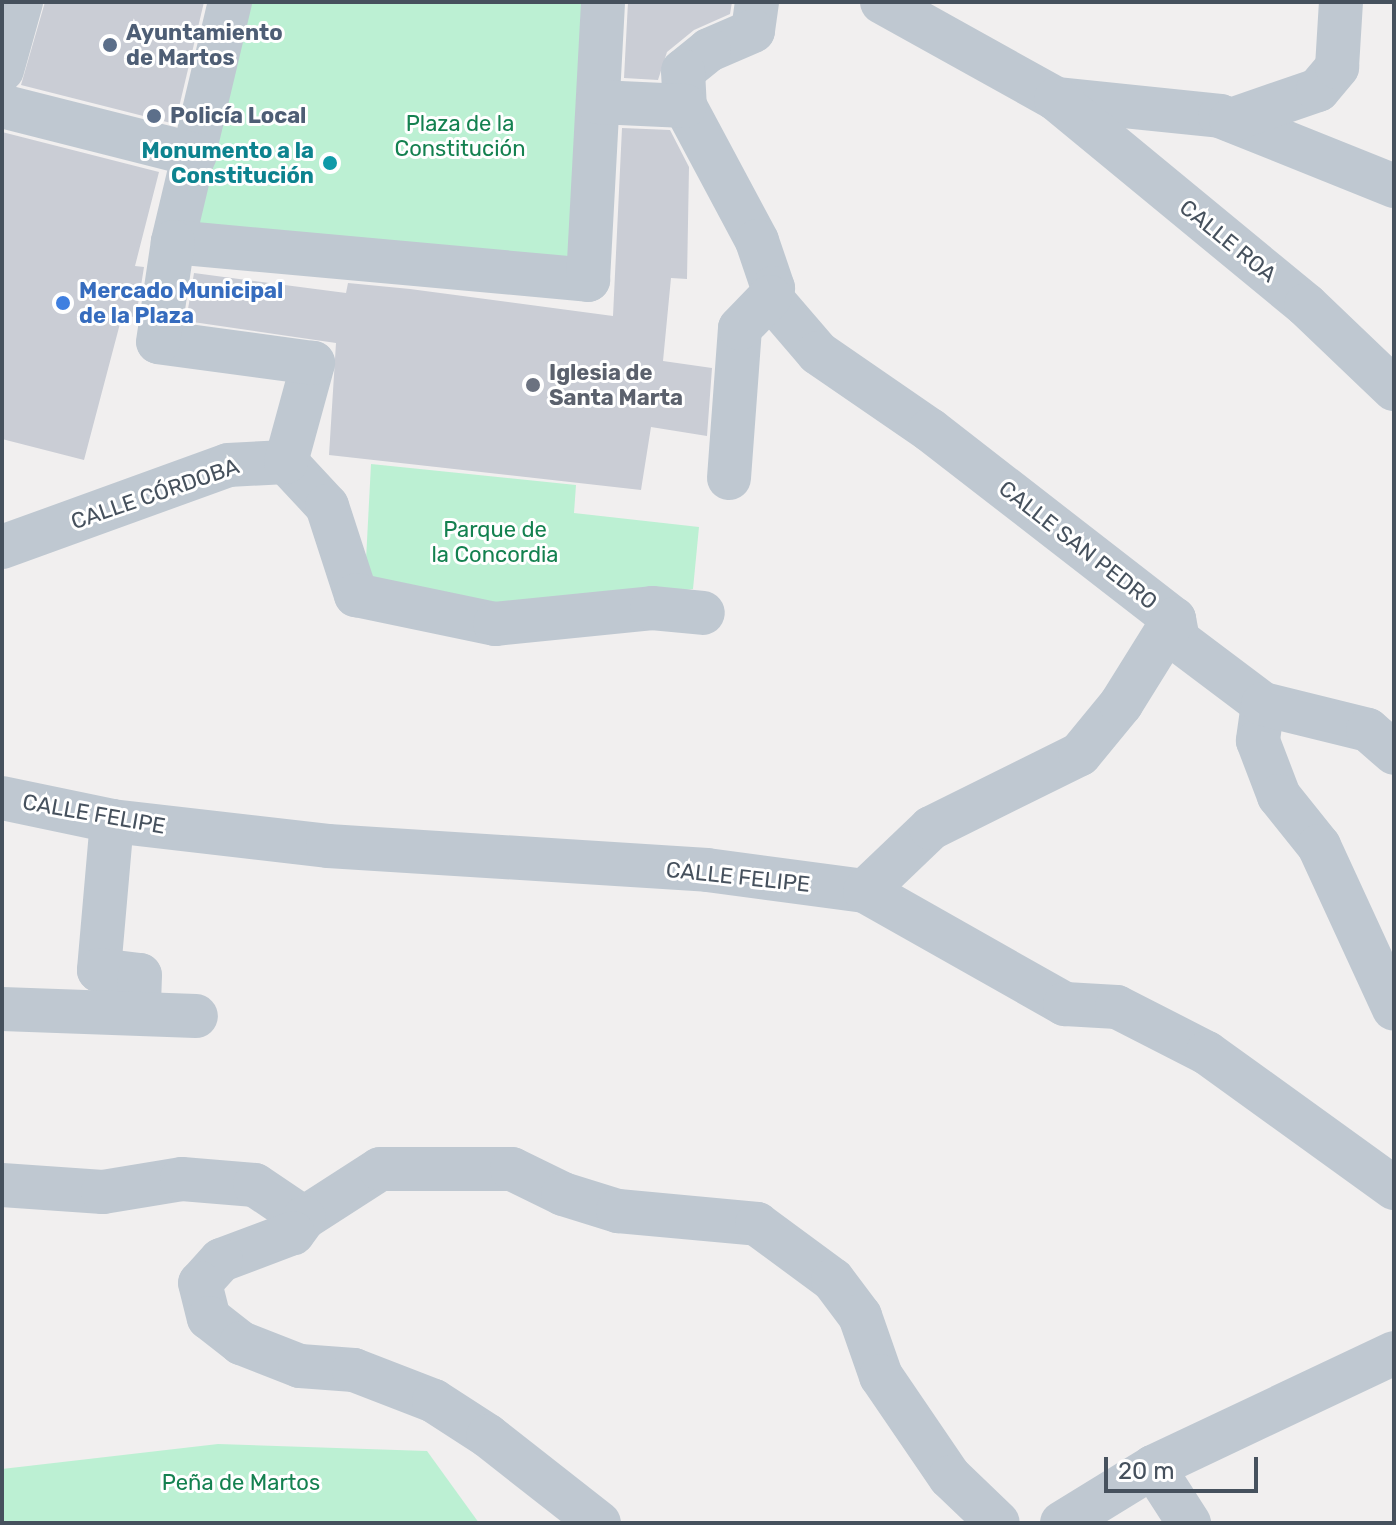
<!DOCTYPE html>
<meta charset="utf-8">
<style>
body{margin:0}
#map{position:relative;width:1396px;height:1525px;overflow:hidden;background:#f1efef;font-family:Rubik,sans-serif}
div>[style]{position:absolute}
.green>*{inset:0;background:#bcf0d3}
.building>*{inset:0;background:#cacdd5}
.minor>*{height:44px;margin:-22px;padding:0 22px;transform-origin:22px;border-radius:22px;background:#bfc8d1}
.dots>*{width:22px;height:22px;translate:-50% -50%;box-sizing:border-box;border:4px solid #fff;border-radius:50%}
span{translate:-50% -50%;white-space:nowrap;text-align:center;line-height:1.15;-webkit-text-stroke:6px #fff;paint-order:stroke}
.service-label{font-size:22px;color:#4e5e75;font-weight:700}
.left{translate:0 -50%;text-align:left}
.park-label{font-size:22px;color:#148150}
.culture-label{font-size:22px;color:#0d838f;font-weight:700}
.right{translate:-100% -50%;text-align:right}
.street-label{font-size:22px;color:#46515d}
.shop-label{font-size:22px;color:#366cbe;font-weight:700}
.worship-label{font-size:22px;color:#5b616d;font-weight:700}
.frame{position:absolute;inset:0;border:4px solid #46515d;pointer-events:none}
.scale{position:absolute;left:1104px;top:1457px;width:154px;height:36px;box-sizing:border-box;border:4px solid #46515d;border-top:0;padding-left:10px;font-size:24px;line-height:28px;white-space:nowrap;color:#46515d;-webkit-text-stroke:6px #fff;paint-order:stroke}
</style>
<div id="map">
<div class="green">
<div style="clip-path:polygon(230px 2px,603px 2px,588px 280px,173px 242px)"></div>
<div style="clip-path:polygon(371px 464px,576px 485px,574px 513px,699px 527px,693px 589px,527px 610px,365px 579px)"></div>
<div style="clip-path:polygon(218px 1444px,427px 1451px,479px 1523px,2px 1523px,2px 1469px)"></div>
</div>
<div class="building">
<div style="clip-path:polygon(45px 2px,204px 2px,175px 124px,21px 85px)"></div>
<div style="clip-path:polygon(628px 2px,732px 2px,730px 14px,694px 30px,667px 52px,658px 80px,624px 78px)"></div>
<div style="clip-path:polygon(622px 128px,670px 130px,689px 167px,687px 279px,671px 278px,663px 361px,712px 368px,707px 436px,651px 427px,641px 490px,329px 455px,336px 343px,186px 321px,194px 273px,346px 293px,348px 283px,410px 289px,613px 316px)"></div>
<div style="clip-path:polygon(2px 132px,159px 172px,135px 266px,144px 267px,136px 317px,122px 316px,84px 460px,2px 439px)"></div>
</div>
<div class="minor">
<div style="left:230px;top:2px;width:247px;rotate:103.4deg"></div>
<div style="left:173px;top:242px;width:417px;rotate:5.2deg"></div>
<div style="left:588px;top:280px;width:278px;rotate:-86.9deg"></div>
<div style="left:757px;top:2px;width:29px;rotate:98deg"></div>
<div style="left:753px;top:31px;width:48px;rotate:156.6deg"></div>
<div style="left:709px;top:50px;width:33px;rotate:141deg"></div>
<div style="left:683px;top:71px;width:35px;rotate:87deg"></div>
<div style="left:685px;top:106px;width:153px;rotate:61.9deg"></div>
<div style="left:757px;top:241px;width:50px;rotate:71.2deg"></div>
<div style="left:773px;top:288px;width:9px;rotate:108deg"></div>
<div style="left:770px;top:297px;width:74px;rotate:49.4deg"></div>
<div style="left:818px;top:353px;width:136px;rotate:34.5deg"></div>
<div style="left:930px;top:430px;width:309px;rotate:37.8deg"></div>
<div style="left:1174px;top:619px;width:21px;rotate:79deg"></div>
<div style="left:1178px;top:640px;width:106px;rotate:37deg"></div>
<div style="left:1263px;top:704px;width:37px;rotate:98deg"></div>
<div style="left:1258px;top:741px;width:59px;rotate:69.1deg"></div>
<div style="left:1279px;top:796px;width:64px;rotate:51.3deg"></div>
<div style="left:1319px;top:846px;width:179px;rotate:65.3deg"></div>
<div style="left:882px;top:2px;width:199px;rotate:29.1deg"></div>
<div style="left:1056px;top:99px;width:165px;rotate:5.9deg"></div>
<div style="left:1220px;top:116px;width:188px;rotate:21.9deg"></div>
<div style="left:2px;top:70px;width:71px;rotate:-74.4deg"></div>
<div style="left:1056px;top:99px;width:324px;rotate:39.5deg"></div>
<div style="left:1306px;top:305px;width:122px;rotate:43.7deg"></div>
<div style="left:598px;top:102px;width:87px;rotate:2.6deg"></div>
<div style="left:2px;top:106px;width:199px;rotate:14.2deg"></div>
<div style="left:1231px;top:120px;width:92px;rotate:-19deg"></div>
<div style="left:1318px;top:90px;width:30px;rotate:-50deg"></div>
<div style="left:1337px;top:67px;width:65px;rotate:-86.5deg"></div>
<div style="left:286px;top:462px;width:60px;rotate:47deg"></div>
<div style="left:327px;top:506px;width:94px;rotate:72deg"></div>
<div style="left:356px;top:595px;width:142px;rotate:11.8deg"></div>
<div style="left:495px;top:624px;width:158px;rotate:-5.8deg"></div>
<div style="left:652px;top:608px;width:51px;rotate:5.6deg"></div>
<div style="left:729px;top:478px;width:150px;rotate:-85.8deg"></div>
<div style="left:740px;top:328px;width:43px;rotate:-45.9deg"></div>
<div style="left:2px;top:547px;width:240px;rotate:-19.9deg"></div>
<div style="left:228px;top:465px;width:58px;rotate:-3deg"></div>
<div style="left:286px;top:462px;width:103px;rotate:-74.7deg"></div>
<div style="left:313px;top:363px;width:156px;rotate:-172.3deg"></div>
<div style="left:158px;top:342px;width:101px;rotate:-81.5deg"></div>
<div style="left:1263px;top:704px;width:108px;rotate:13.9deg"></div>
<div style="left:1368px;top:730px;width:35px;rotate:41deg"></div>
<div style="left:2px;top:798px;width:112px;rotate:11.8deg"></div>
<div style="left:112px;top:821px;width:217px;rotate:6.6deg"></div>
<div style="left:328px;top:846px;width:380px;rotate:3.6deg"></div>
<div style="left:707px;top:870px;width:159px;rotate:7.6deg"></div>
<div style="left:865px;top:891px;width:230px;rotate:29.5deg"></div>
<div style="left:1065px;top:1004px;width:52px;rotate:3.3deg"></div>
<div style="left:1117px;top:1007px;width:101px;rotate:27.1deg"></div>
<div style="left:1207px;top:1053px;width:231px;rotate:35.8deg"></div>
<div style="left:112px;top:821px;width:150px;rotate:95deg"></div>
<div style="left:99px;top:970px;width:41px;rotate:7deg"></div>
<div style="left:140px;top:975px;width:38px;rotate:92deg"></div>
<div style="left:865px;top:891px;width:91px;rotate:-43.7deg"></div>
<div style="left:931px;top:828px;width:166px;rotate:-26.4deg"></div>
<div style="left:1080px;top:754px;width:65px;rotate:-50.6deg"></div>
<div style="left:1121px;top:704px;width:100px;rotate:-58.1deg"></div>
<div style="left:2px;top:1009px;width:194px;rotate:2.1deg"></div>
<div style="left:2px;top:1185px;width:101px;rotate:4deg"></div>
<div style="left:103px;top:1192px;width:80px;rotate:-9.3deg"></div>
<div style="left:182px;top:1179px;width:73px;rotate:4.7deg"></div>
<div style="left:255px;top:1185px;width:59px;rotate:34deg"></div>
<div style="left:304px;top:1218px;width:90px;rotate:-32.8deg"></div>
<div style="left:380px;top:1169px;width:132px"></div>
<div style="left:512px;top:1169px;width:57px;rotate:26.1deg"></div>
<div style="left:563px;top:1194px;width:58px;rotate:17.2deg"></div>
<div style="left:618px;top:1211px;width:140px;rotate:5.3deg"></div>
<div style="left:757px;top:1224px;width:94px;rotate:36.4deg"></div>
<div style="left:833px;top:1280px;width:45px;rotate:53.1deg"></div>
<div style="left:860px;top:1316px;width:64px;rotate:70.7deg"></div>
<div style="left:881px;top:1376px;width:122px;rotate:55.7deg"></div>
<div style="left:950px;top:1477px;width:66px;rotate:43.8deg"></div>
<div style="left:304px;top:1218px;width:19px;rotate:126deg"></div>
<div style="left:293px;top:1233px;width:77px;rotate:159.4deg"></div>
<div style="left:221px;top:1260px;width:31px;rotate:132deg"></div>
<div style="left:200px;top:1283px;width:36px;rotate:76deg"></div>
<div style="left:209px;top:1318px;width:41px;rotate:38deg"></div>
<div style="left:241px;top:1343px;width:63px;rotate:21.3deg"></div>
<div style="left:300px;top:1366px;width:54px;rotate:4.2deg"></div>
<div style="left:354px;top:1370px;width:86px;rotate:21.2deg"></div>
<div style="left:434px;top:1401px;width:64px;rotate:32.9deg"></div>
<div style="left:488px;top:1436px;width:141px;rotate:38.1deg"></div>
<div style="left:1153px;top:1467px;width:67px;rotate:57.3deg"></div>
<div style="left:1062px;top:1523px;width:107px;rotate:-31.6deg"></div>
<div style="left:1153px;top:1467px;width:267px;rotate:-25.3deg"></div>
</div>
<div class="dots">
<div style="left:110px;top:45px;background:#5c6f8a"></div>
<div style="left:154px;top:116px;background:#5c6f8a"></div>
<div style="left:330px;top:163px;background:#0f9aa8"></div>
<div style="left:63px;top:303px;background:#3f7fe0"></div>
<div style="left:533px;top:385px;background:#6b7280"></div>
</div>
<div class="service-label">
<span class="left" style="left:126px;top:45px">Ayuntamiento<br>de Martos</span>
<span class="left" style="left:170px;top:116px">Policía Local</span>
</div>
<div class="park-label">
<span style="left:460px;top:136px">Plaza de la<br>Constitución</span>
<span style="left:495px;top:542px">Parque de<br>la Concordia</span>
<span style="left:241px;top:1483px">Peña de Martos</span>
</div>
<div class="culture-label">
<span class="right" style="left:314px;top:163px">Monumento a la<br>Constitución</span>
</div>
<div class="street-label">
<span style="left:1228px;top:241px;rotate:39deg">CALLE ROA</span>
<span style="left:155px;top:494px;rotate:-19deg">CALLE CÓRDOBA</span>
<span style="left:1078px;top:545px;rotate:38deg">CALLE SAN PEDRO</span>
<span style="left:94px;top:814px;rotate:10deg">CALLE FELIPE</span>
<span style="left:738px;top:877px;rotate:6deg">CALLE FELIPE</span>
</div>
<div class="shop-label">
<span class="left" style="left:79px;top:303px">Mercado Municipal<br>de la Plaza</span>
</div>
<div class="worship-label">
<span class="left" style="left:549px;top:385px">Iglesia de<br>Santa Marta</span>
</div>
<div class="frame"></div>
<div class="scale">20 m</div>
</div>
